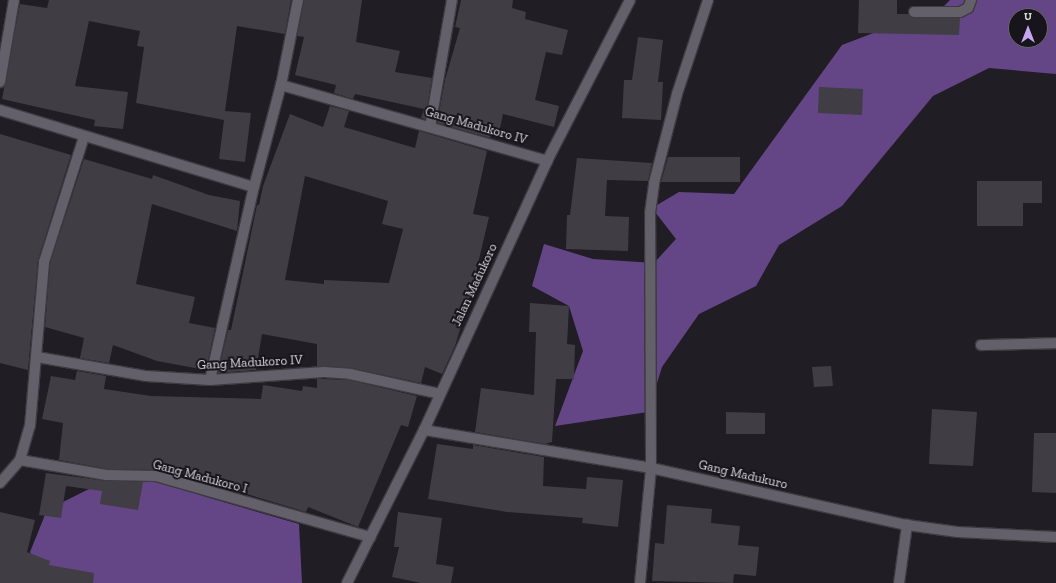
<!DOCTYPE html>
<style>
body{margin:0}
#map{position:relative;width:1056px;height:583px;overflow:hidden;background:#201d24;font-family:"Zilla Slab",serif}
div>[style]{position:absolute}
.forest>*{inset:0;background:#644686}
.building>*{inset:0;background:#413d45}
.roads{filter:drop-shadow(1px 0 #3d3a40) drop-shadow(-1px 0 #3d3a40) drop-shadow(0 1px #3d3a40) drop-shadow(0 -1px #3d3a40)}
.service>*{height:10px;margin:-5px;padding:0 5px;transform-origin:5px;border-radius:5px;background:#646069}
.minor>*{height:10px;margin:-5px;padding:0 5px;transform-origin:5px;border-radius:5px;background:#646069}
span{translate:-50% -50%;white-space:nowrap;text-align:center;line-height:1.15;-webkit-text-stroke:4px #17141b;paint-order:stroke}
.street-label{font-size:13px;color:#dedce1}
.north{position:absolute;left:1008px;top:8px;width:40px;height:40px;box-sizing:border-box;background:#17141b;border:1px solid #67646a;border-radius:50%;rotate:0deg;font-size:11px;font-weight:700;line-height:16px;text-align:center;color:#dedce1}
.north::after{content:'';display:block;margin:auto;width:14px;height:18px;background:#c7a6f0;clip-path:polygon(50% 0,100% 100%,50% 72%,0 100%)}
</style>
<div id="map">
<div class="forest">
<div style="clip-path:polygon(evenodd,950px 0,1056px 0,1056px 74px,989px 68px,933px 96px,842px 206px,779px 245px,756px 286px,699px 314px,662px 367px,648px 412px,555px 426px,583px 351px,569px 306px,532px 286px,544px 244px,593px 259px,654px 263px,676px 239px,652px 208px,679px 192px,734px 194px,842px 45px,944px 6px,950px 0,1016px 16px,1040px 16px,1040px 40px,1016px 40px,1016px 16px)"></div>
<div style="clip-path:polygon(129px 469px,203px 496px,299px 524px,302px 583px,28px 583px,37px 566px,30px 552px,47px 510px)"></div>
</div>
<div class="building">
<div style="clip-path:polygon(49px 0,291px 0,285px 34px,237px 26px,225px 111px,251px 113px,245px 162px,219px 159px,224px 120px,136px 103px,144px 47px,137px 46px,140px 31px,89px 21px,75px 86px,128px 92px,123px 129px,94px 126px,95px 120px,2px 99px,20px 4px,47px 8px)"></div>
<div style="clip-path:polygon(304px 0,362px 0,356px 42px,400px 51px,395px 72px,432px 78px,425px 119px,421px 118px,424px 109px,355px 94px,353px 99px,334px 93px,336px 85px,295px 75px,304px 37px,297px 36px)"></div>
<div style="clip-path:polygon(461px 0,513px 0,512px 8px,526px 12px,525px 19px,568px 30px,562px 55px,546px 52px,535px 100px,559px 106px,554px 127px,503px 114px,499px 133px,491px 132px,490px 138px,437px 123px,445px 80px,460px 28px,455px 27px)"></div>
<div style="clip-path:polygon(859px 0,897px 0,897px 14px,908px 14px,914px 18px,960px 18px,959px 35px,858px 33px)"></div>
<div style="clip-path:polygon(638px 37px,663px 40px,658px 82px,663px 82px,661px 120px,622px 118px,624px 80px,632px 80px)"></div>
<div style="clip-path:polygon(819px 87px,863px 89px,862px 115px,818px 113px)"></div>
<div style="clip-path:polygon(evenodd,330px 106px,349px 111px,344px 127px,415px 148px,419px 131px,487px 151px,473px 214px,489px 217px,471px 293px,455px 346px,442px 374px,425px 367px,421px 383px,351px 368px,317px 366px,317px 344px,262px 334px,256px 370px,218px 373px,228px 330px,231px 330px,257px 205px,259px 205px,263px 186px,290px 114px,323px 127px,330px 106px,305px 176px,388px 201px,382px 224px,403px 229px,389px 283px,324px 280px,324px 284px,285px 280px,305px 176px)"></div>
<div style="clip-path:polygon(0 134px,71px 155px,38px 260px,28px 370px,0 363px)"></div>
<div style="clip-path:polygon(668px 157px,740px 157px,740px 182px,661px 182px)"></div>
<div style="clip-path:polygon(577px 158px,652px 163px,648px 181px,607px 180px,605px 216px,629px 217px,628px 251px,566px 249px,567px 215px,570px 215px)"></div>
<div style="clip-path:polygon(84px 159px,152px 179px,153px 175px,209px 195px,240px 201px,237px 231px,152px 204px,136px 284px,195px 297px,189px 323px,215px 328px,206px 370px,157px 361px,113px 345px,109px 363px,80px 358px,84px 338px,45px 327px,50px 263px)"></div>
<div style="clip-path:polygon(977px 181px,1042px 181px,1042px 203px,1023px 203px,1023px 226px,977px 226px)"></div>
<div style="clip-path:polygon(530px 303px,569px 306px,567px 344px,575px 345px,574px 379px,556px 379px,552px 442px,545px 444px,475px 432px,481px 388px,534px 395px,536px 332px,529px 332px)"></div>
<div style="clip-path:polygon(831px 366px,833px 386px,814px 387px,812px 367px)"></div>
<div style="clip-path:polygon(77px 371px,106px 376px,104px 389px,151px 396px,261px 399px,263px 385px,302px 391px,303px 386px,317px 388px,317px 379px,324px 379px,349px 380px,417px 396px,408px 427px,401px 425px,358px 527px,308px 507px,306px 512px,158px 467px,158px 470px,108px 469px,59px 460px,63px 423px,42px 419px,51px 376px,75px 380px)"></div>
<div style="clip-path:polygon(932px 409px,977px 412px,973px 466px,929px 464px)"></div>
<div style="clip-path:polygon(726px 412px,765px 413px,765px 434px,726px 434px)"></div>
<div style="clip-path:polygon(1034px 433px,1056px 433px,1056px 493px,1032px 492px)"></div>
<div style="clip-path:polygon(437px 444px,473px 449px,473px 445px,544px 457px,543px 486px,586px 489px,587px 477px,623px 480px,618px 527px,582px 523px,583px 518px,507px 512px,428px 499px)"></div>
<div style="clip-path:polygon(46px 473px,107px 481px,143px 482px,138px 510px,100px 504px,102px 491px,66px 486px,61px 518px,39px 515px)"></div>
<div style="clip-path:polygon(667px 505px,712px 509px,711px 523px,740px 526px,738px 545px,759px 547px,756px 576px,734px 574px,733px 583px,652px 581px,655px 543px,664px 544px)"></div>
<div style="clip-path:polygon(0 512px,35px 520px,27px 552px,50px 561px,49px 565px,94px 573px,93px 583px,0 583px)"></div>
<div style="clip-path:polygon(398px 512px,442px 518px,436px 564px,454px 567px,451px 583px,421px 583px,392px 577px,399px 547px,394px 547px)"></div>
</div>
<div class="roads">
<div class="service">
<div style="left:914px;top:12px;width:46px"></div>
<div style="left:960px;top:12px;width:9px;rotate:-27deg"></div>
<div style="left:968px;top:8px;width:9px;rotate:-69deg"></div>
<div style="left:981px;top:345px;width:75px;rotate:-1.5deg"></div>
</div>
<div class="minor">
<div style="left:0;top:82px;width:83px;rotate:-80.3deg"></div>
<div style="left:281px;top:85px;width:277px;rotate:15.9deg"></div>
<div style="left:0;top:110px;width:265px;rotate:16.9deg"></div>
<div style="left:430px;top:127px;width:129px;rotate:-80.2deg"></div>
<div style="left:37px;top:357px;width:111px;rotate:9.9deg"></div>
<div style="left:146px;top:376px;width:64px;rotate:3.6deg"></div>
<div style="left:210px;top:380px;width:114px;rotate:-4deg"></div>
<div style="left:324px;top:372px;width:26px;rotate:4deg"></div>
<div style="left:350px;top:374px;width:92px;rotate:12.5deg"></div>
<div style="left:210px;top:380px;width:198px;rotate:-77.2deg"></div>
<div style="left:254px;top:187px;width:106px;rotate:-75.2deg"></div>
<div style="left:281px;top:85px;width:87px;rotate:-78.7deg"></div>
<div style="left:424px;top:430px;width:230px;rotate:9.5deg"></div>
<div style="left:651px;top:468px;width:262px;rotate:12.6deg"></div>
<div style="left:907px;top:525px;width:51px;rotate:7.8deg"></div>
<div style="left:958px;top:532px;width:98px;rotate:2.9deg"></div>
<div style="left:20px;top:460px;width:88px;rotate:9.8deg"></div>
<div style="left:107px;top:475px;width:49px;rotate:1.2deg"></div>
<div style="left:156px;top:476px;width:223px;rotate:15.9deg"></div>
<div style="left:0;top:483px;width:30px;rotate:-49deg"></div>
<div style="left:20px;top:460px;width:35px;rotate:-74deg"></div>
<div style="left:30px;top:426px;width:165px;rotate:-85.1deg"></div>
<div style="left:44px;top:262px;width:131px;rotate:-72.3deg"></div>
<div style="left:347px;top:583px;width:171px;rotate:-63.3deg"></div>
<div style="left:424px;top:430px;width:296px;rotate:-65.4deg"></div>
<div style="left:547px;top:161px;width:181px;rotate:-62.7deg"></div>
<div style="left:640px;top:583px;width:116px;rotate:-84.5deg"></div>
<div style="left:651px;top:468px;width:255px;rotate:-90.2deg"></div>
<div style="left:650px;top:213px;width:30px;rotate:-82deg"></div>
<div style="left:654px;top:183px;width:92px;rotate:-75.5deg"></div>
<div style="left:677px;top:94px;width:99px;rotate:-71.7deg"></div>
<div style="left:899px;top:583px;width:59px;rotate:-82.1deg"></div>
</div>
</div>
<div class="street-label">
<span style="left:476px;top:126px;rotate:16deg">Gang Madukoro IV</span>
<span style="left:475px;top:285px;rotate:-65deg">Jalan Madukoro</span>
<span style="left:250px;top:363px;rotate:-3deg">Gang Madukoro IV</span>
<span style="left:743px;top:475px;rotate:13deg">Gang Madukuro</span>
<span style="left:200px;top:477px;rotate:15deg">Gang Madukoro I</span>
</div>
<div class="north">U</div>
</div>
